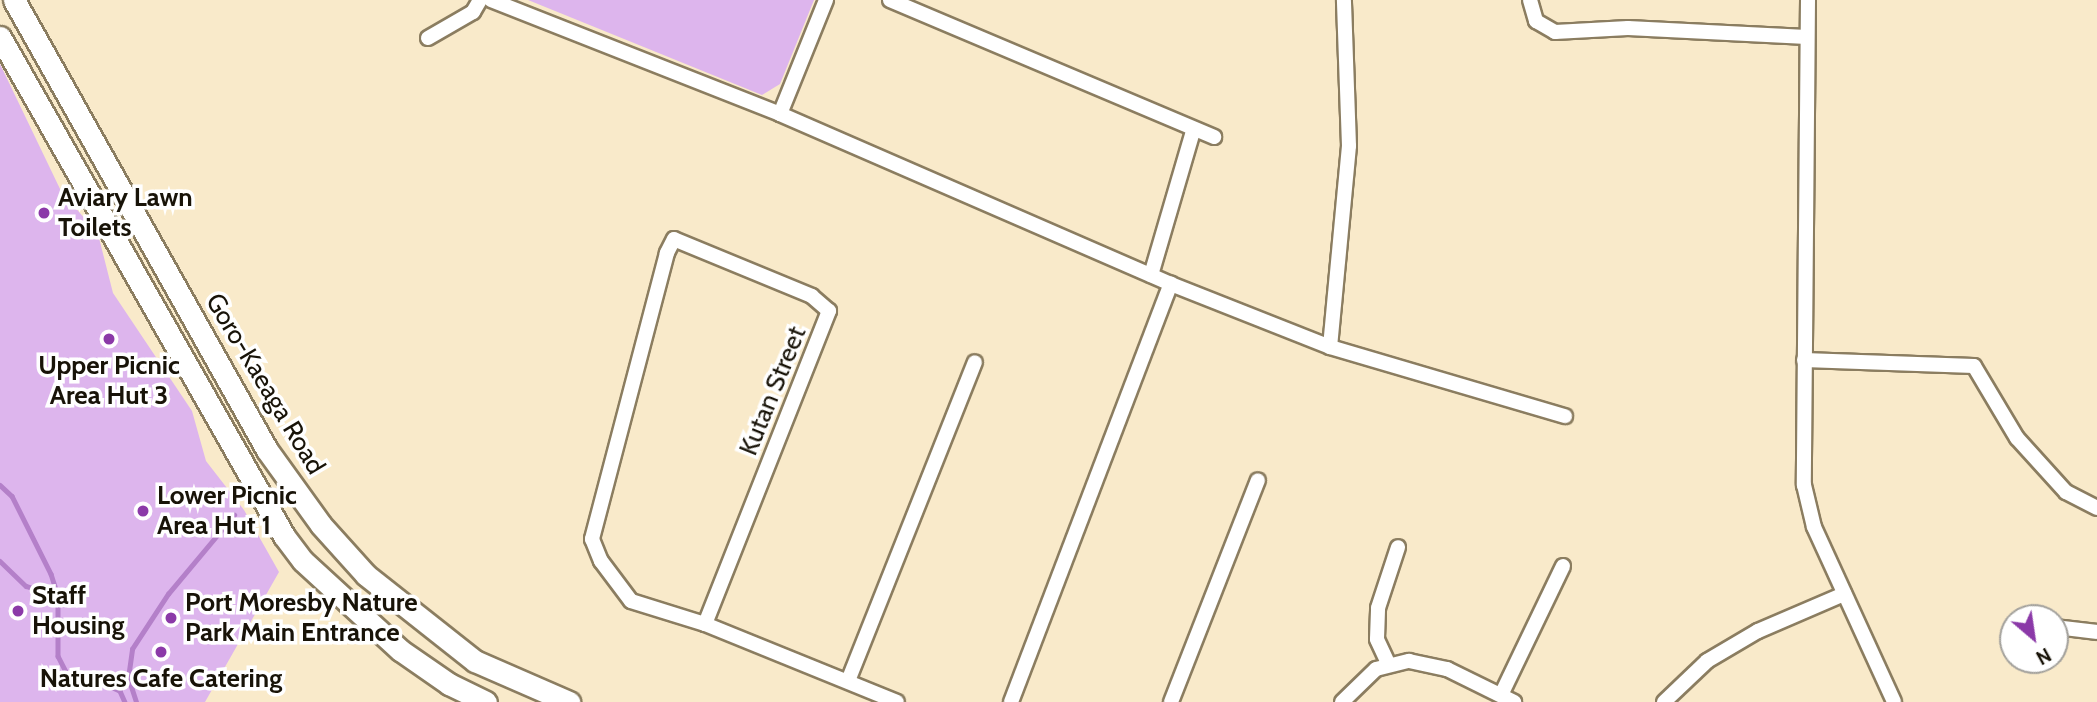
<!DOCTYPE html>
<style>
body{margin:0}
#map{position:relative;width:2097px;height:702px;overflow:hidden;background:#f9eaca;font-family:Cabin,sans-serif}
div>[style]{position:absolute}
.green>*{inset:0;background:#ddb5ed}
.stream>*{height:4.5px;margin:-2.25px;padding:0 2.25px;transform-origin:2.25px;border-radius:2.25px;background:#b480c9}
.roads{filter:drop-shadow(2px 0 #8b7d60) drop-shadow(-2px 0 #8b7d60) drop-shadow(0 2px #8b7d60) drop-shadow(0 -2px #8b7d60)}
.street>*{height:14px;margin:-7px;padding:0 7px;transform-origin:7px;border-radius:7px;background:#fff}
.primary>*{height:21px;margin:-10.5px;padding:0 10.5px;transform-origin:10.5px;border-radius:10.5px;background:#fff}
.dots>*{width:19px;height:19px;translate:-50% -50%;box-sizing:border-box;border:4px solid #fff;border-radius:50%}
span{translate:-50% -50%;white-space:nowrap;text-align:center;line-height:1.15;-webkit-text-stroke:7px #fff;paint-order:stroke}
.poi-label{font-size:26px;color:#181308;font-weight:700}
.left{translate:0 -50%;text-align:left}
.street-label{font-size:26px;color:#181308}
.north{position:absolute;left:1999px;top:604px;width:70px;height:70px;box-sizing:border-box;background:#fff;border:2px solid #a3a19c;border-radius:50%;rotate:151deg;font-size:19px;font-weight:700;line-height:28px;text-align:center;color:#181308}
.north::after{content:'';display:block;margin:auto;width:24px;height:32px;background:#8b39a8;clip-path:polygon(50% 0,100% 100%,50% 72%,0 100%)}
</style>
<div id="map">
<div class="green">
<div style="clip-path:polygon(528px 0,814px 0,780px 84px,762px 95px)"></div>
<div style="clip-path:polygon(0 64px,61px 191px,98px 234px,113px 293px,192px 411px,206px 461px,244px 510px,279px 572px,205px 702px,0 702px)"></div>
</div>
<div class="stream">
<div style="left:0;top:485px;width:16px;rotate:43deg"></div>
<div style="left:12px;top:496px;width:87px;rotate:63.4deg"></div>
<div style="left:51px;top:574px;width:23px;rotate:72deg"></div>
<div style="left:58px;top:596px;width:60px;rotate:90deg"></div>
<div style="left:58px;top:656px;width:28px;rotate:63deg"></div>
<div style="left:71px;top:681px;width:17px;rotate:17deg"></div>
<div style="left:87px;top:686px;width:15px;rotate:-16deg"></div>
<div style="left:101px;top:682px;width:21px;rotate:25deg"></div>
<div style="left:120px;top:691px;width:12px;rotate:66deg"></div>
<div style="left:0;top:561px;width:36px;rotate:44deg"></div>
<div style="left:26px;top:586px;width:33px;rotate:18deg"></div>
<div style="left:136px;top:702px;width:25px;rotate:-108deg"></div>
<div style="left:128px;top:678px;width:29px;rotate:-82deg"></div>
<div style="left:132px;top:649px;width:66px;rotate:-56.8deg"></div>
<div style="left:168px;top:594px;width:103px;rotate:-50.1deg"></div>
</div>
<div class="roads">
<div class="street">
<div style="left:491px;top:0;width:311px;rotate:21.5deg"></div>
<div style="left:780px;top:114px;width:426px;rotate:23.5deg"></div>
<div style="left:1171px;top:284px;width:171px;rotate:21.6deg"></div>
<div style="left:1330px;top:347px;width:245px;rotate:16.4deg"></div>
<div style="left:890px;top:0;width:352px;rotate:22.9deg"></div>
<div style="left:1530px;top:0;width:22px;rotate:74deg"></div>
<div style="left:1536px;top:21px;width:22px;rotate:30deg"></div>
<div style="left:1555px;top:32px;width:73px;rotate:-3.1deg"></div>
<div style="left:1628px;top:28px;width:179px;rotate:2.9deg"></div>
<div style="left:1808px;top:0;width:485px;rotate:90.5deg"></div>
<div style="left:1804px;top:485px;width:43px;rotate:76.6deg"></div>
<div style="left:1814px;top:527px;width:192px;rotate:65.4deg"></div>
<div style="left:428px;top:38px;width:52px;rotate:-30deg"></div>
<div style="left:473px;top:12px;width:14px;rotate:-60deg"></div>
<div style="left:780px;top:114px;width:123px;rotate:-68deg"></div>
<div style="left:1151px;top:275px;width:150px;rotate:-73.7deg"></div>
<div style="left:1330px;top:347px;width:202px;rotate:-84.6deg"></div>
<div style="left:1349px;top:146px;width:146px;rotate:-92deg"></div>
<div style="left:1804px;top:360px;width:170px;rotate:2deg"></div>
<div style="left:1974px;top:366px;width:84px;rotate:59.2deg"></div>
<div style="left:2017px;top:438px;width:73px;rotate:47.8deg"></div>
<div style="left:2066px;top:492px;width:35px;rotate:27deg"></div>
<div style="left:705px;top:624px;width:337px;rotate:-68.4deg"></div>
<div style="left:829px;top:311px;width:23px;rotate:-139deg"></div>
<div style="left:812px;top:296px;width:149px;rotate:-157.6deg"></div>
<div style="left:674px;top:239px;width:16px;rotate:117deg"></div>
<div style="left:667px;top:253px;width:296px;rotate:104.7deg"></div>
<div style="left:592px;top:539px;width:24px;rotate:68deg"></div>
<div style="left:601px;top:561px;width:50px;rotate:53.1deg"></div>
<div style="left:631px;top:601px;width:77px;rotate:17.3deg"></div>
<div style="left:705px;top:624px;width:207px;rotate:22.1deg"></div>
<div style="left:2055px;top:627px;width:42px;rotate:6.8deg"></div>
<div style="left:1388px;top:663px;width:26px;rotate:-115deg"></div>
<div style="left:1377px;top:639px;width:31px;rotate:-88deg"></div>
<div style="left:1378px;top:608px;width:64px;rotate:-71.8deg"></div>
<div style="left:848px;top:681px;width:343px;rotate:-68.3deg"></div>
<div style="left:1501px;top:695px;width:143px;rotate:-64.3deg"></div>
<div style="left:1011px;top:702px;width:448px;rotate:-69.1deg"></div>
<div style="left:1171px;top:702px;width:238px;rotate:-68.6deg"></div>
<div style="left:1342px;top:702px;width:47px;rotate:-44.1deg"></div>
<div style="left:1376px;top:669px;width:34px;rotate:-14deg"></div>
<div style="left:1409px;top:661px;width:39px;rotate:12deg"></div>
<div style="left:1447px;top:669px;width:75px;rotate:26.2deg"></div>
<div style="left:1664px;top:702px;width:59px;rotate:-43.6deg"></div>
<div style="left:1707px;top:661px;width:59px;rotate:-30.5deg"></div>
<div style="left:1758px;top:631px;width:94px;rotate:-23.3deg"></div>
</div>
<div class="primary">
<div style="left:14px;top:0;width:516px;rotate:60.65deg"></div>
<div style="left:267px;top:450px;width:92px;rotate:54.2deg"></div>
<div style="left:321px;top:525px;width:67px;rotate:48deg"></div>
<div style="left:366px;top:575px;width:139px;rotate:38.3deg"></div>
<div style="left:475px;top:661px;width:103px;rotate:23.6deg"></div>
<div style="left:0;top:37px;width:574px;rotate:60.35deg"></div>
<div style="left:284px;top:536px;width:31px;rotate:53deg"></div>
<div style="left:303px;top:561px;width:132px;rotate:42.5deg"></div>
<div style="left:400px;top:650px;width:60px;rotate:34.8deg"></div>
<div style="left:449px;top:684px;width:41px;rotate:25.9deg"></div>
</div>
</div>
<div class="dots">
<div style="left:44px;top:213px;background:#8b39a8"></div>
<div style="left:109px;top:339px;background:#8b39a8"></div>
<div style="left:143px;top:511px;background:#8b39a8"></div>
<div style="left:18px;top:611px;background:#8b39a8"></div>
<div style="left:171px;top:618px;background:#8b39a8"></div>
<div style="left:161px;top:652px;background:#8b39a8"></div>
</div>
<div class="poi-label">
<span class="left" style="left:58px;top:213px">Aviary Lawn<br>Toilets</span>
<span style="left:109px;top:381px">Upper Picnic<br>Area Hut 3</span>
<span class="left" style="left:157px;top:511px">Lower Picnic<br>Area Hut 1</span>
<span class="left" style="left:32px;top:611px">Staff<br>Housing</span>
<span class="left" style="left:185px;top:618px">Port Moresby Nature<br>Park Main Entrance</span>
<span style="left:161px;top:679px">Natures Cafe Catering</span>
</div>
<div class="street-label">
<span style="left:265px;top:384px;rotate:59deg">Goro-Kaeaga Road</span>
<span style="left:773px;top:391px;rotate:-68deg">Kutan Street</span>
</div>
<div class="north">N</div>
</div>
